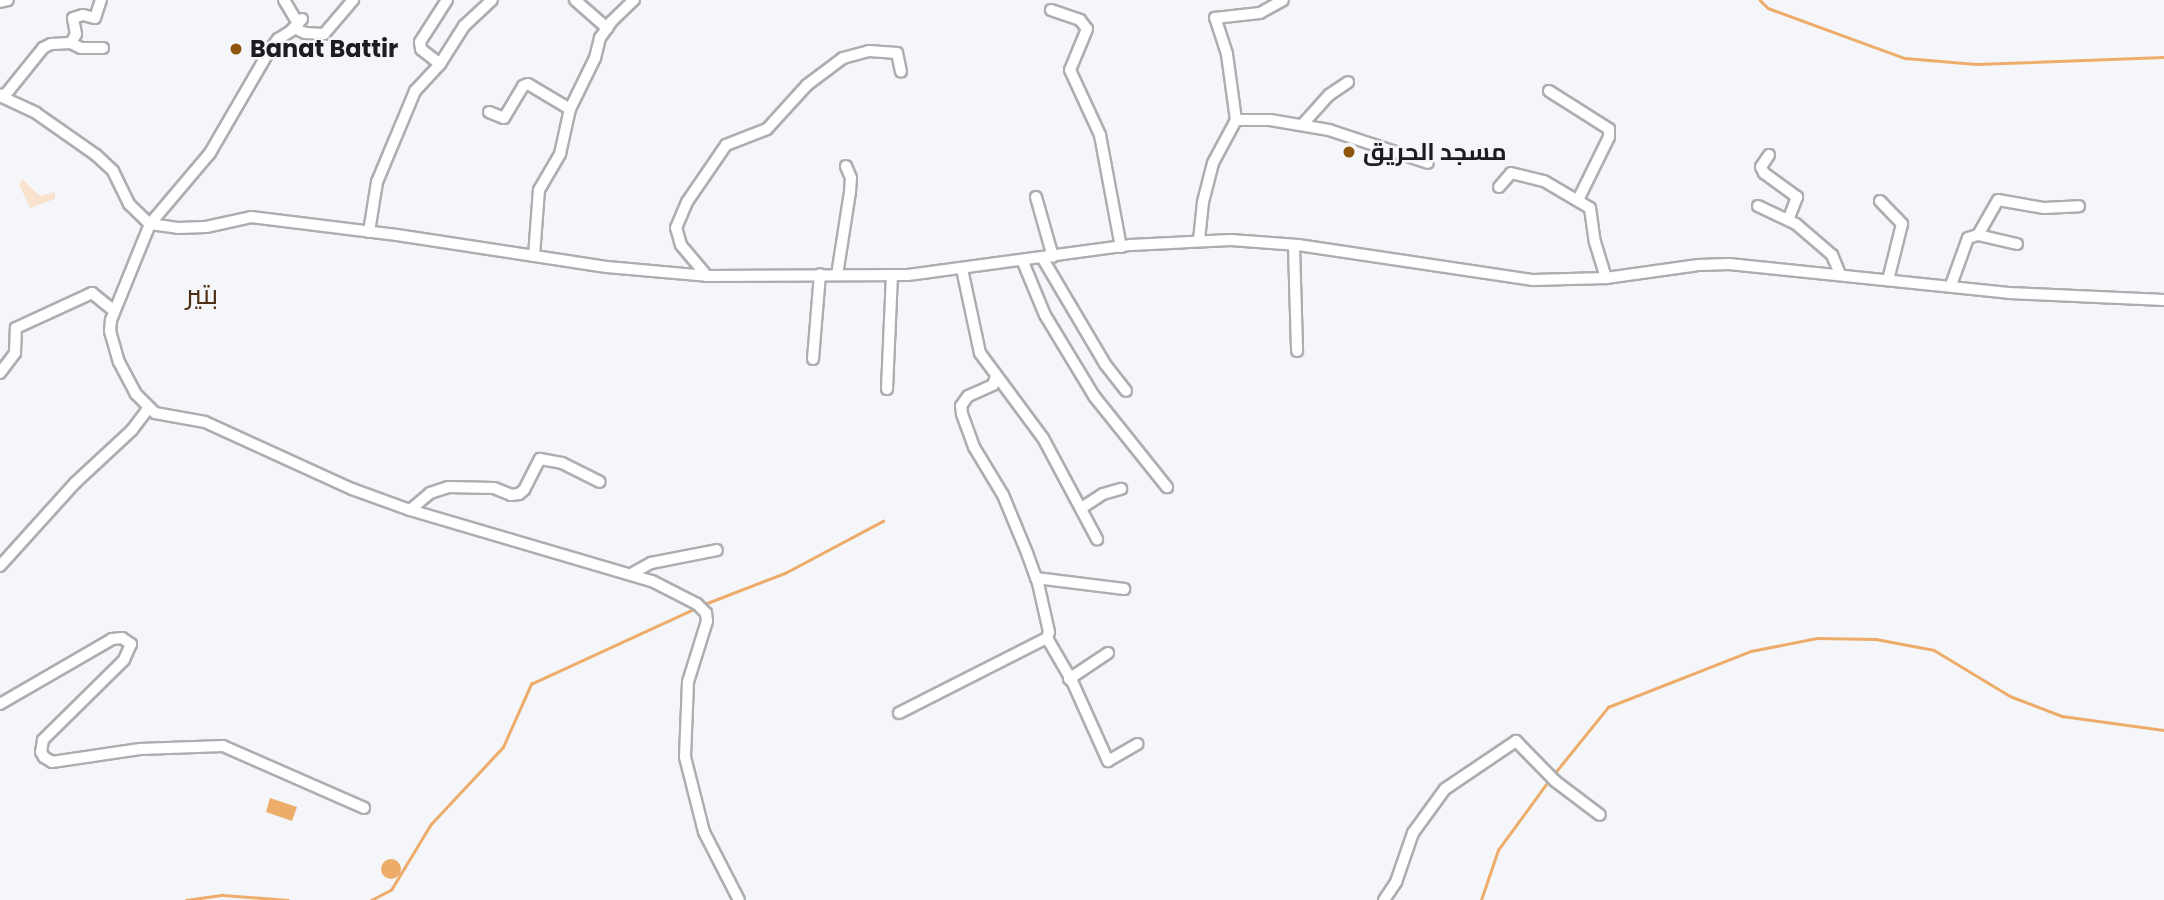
<!DOCTYPE html>
<meta charset="utf-8">
<style>
body{margin:0}
#map{position:relative;width:2164px;height:900px;overflow:hidden;background:#f4f6f9;font-family:Poppins,Cairo,sans-serif}
div>[style]{position:absolute}
.green>*{inset:0;background:#f9e2ce}
.water>*{inset:0;background:#eeac6b}
.round{border-radius:50%}
.stream>*{height:2.5px;margin:-1.25px;padding:0 1.25px;transform-origin:1.25px;border-radius:1.25px;background:#eeac6b}
.roads{filter:drop-shadow(2px 0 #acaeb1) drop-shadow(-2px 0 #acaeb1) drop-shadow(0 2px #acaeb1) drop-shadow(0 -2px #acaeb1)}
.minor>*{height:10px;margin:-5px;padding:0 5px;transform-origin:5px;border-radius:5px;background:#fff}
.dots>*{width:19px;height:19px;translate:-50% -50%;box-sizing:border-box;border:4px solid #f4f6f9;border-radius:50%}
span{translate:-50% -50%;white-space:nowrap;text-align:center;line-height:1.15;-webkit-text-stroke:5px #f4f6f9;paint-order:stroke}
.poi-label{font-size:24px;color:#1c1d1e;font-weight:700}
.left{translate:0 -50%;text-align:left}
.quarter-label{font-size:28px;color:#4d3013}
</style>
<div id="map">
<div class="green">
<div style="clip-path:polygon(21px 178px,16px 180px,21px 178px,40px 196px,55px 192px,55px 199px,30px 208px,19px 184px,22px 182px)"></div>
</div>
<div class="water">
<div style="clip-path:polygon(270px 798px,297px 807px,292px 821px,266px 812px)"></div>
<div class="round" style="left:381px;top:859px;width:20px;height:20px"></div>
</div>
<div class="stream">
<div style="left:1760px;top:0;width:11px;rotate:45deg"></div>
<div style="left:1768px;top:8px;width:146px;rotate:20.1deg"></div>
<div style="left:1905px;top:58px;width:71px;rotate:4.8deg"></div>
<div style="left:1976px;top:64px;width:188px;rotate:-2.1deg"></div>
<div style="left:702px;top:605px;width:89px;rotate:-21.1deg"></div>
<div style="left:785px;top:573px;width:111px;rotate:-28deg"></div>
<div style="left:1554px;top:774px;width:86px;rotate:-51.1deg"></div>
<div style="left:1608px;top:707px;width:154px;rotate:-21.4deg"></div>
<div style="left:1751px;top:651px;width:67px;rotate:-11.1deg"></div>
<div style="left:1817px;top:638px;width:59px;rotate:1deg"></div>
<div style="left:1876px;top:639px;width:59px;rotate:10.7deg"></div>
<div style="left:1934px;top:650px;width:89px;rotate:31.2deg"></div>
<div style="left:2010px;top:696px;width:56px;rotate:21deg"></div>
<div style="left:2062px;top:716px;width:103px;rotate:7.8deg"></div>
<div style="left:186px;top:900px;width:37px;rotate:-8deg"></div>
<div style="left:223px;top:895px;width:65px;rotate:4.4deg"></div>
<div style="left:371px;top:900px;width:22px;rotate:-27deg"></div>
<div style="left:391px;top:890px;width:77px;rotate:-58.8deg"></div>
<div style="left:431px;top:824px;width:105px;rotate:-46.9deg"></div>
<div style="left:503px;top:747px;width:69px;rotate:-66deg"></div>
<div style="left:531px;top:684px;width:182px;rotate:-24.7deg"></div>
<div style="left:1481px;top:900px;width:53px;rotate:-71.2deg"></div>
<div style="left:1498px;top:850px;width:88px;rotate:-53.8deg"></div>
</div>
<div class="roads">
<div class="minor">
<div style="left:284px;top:0;width:27px;rotate:59deg"></div>
<div style="left:575px;top:0;width:43px;rotate:41.2deg"></div>
<div style="left:0;top:2px;width:8px;rotate:-14deg"></div>
<div style="left:1051px;top:10px;width:31px;rotate:19deg"></div>
<div style="left:1080px;top:20px;width:11px;rotate:52deg"></div>
<div style="left:1087px;top:29px;width:44px;rotate:112.5deg"></div>
<div style="left:1070px;top:70px;width:72px;rotate:65.2deg"></div>
<div style="left:1100px;top:135px;width:114px;rotate:79.4deg"></div>
<div style="left:302px;top:19px;width:16px;rotate:133deg"></div>
<div style="left:291px;top:31px;width:15px;rotate:148deg"></div>
<div style="left:278px;top:39px;width:17px;rotate:126deg"></div>
<div style="left:268px;top:53px;width:116px;rotate:120.1deg"></div>
<div style="left:210px;top:153px;width:93px;rotate:130.2deg"></div>
<div style="left:150px;top:224px;width:104px;rotate:112.1deg"></div>
<div style="left:111px;top:320px;width:11px;rotate:95deg"></div>
<div style="left:110px;top:331px;width:32px;rotate:74deg"></div>
<div style="left:119px;top:362px;width:36px;rotate:62deg"></div>
<div style="left:136px;top:394px;width:27px;rotate:45deg"></div>
<div style="left:155px;top:413px;width:51px;rotate:10.2deg"></div>
<div style="left:205px;top:422px;width:162px;rotate:24.5deg"></div>
<div style="left:352px;top:489px;width:62px;rotate:19.9deg"></div>
<div style="left:410px;top:510px;width:252px;rotate:16.4deg"></div>
<div style="left:652px;top:581px;width:51px;rotate:27.1deg"></div>
<div style="left:697px;top:604px;width:13px;rotate:45deg"></div>
<div style="left:706px;top:613px;width:8px;rotate:83deg"></div>
<div style="left:707px;top:621px;width:64px;rotate:107.3deg"></div>
<div style="left:688px;top:682px;width:75px;rotate:92.3deg"></div>
<div style="left:685px;top:757px;width:77px;rotate:75.8deg"></div>
<div style="left:704px;top:832px;width:76px;rotate:62.8deg"></div>
<div style="left:294px;top:28px;width:12px;rotate:24deg"></div>
<div style="left:305px;top:33px;width:19px;rotate:3deg"></div>
<div style="left:324px;top:34px;width:45px;rotate:-49.5deg"></div>
<div style="left:71px;top:43px;width:10px;rotate:-61deg"></div>
<div style="left:76px;top:34px;width:16px;rotate:-101deg"></div>
<div style="left:73px;top:18px;width:10px;rotate:-17deg"></div>
<div style="left:83px;top:15px;width:12px;rotate:14deg"></div>
<div style="left:95px;top:18px;width:19px;rotate:-72deg"></div>
<div style="left:440px;top:64px;width:24px;rotate:-142deg"></div>
<div style="left:421px;top:49px;width:7px;rotate:-98deg"></div>
<div style="left:420px;top:42px;width:50px;rotate:-57.3deg"></div>
<div style="left:1549px;top:91px;width:71px;rotate:32.3deg"></div>
<div style="left:1609px;top:129px;width:8px;rotate:90deg"></div>
<div style="left:1609px;top:137px;width:70px;rotate:116.2deg"></div>
<div style="left:0;top:95px;width:6px;rotate:-9deg"></div>
<div style="left:6px;top:94px;width:59px;rotate:-51.2deg"></div>
<div style="left:43px;top:48px;width:9px;rotate:-27deg"></div>
<div style="left:51px;top:44px;width:20px;rotate:-3deg"></div>
<div style="left:71px;top:43px;width:11px;rotate:27deg"></div>
<div style="left:81px;top:48px;width:22px"></div>
<div style="left:0;top:96px;width:40px;rotate:25deg"></div>
<div style="left:36px;top:113px;width:73px;rotate:35deg"></div>
<div style="left:96px;top:155px;width:23px;rotate:43deg"></div>
<div style="left:113px;top:171px;width:37px;rotate:64deg"></div>
<div style="left:129px;top:204px;width:29px;rotate:44deg"></div>
<div style="left:150px;top:224px;width:28px;rotate:8deg"></div>
<div style="left:178px;top:228px;width:28px;rotate:-2deg"></div>
<div style="left:206px;top:227px;width:46px;rotate:-12.5deg"></div>
<div style="left:251px;top:217px;width:147px;rotate:7deg"></div>
<div style="left:397px;top:235px;width:212px;rotate:8.7deg"></div>
<div style="left:607px;top:267px;width:100px;rotate:5.1deg"></div>
<div style="left:707px;top:276px;width:201px;rotate:-0.3deg"></div>
<div style="left:908px;top:275px;width:225px;rotate:-7.7deg"></div>
<div style="left:1131px;top:245px;width:100px;rotate:-2.9deg"></div>
<div style="left:1231px;top:240px;width:67px;rotate:4.3deg"></div>
<div style="left:1298px;top:245px;width:238px;rotate:8.5deg"></div>
<div style="left:1533px;top:280px;width:73px;rotate:-1.6deg"></div>
<div style="left:1606px;top:278px;width:94px;rotate:-8deg"></div>
<div style="left:1699px;top:265px;width:30px;rotate:-2deg"></div>
<div style="left:1729px;top:264px;width:281px;rotate:5.9deg"></div>
<div style="left:2009px;top:293px;width:155px;rotate:2.6deg"></div>
<div style="left:489px;top:112px;width:16px;rotate:22deg"></div>
<div style="left:504px;top:118px;width:37px;rotate:-59deg"></div>
<div style="left:523px;top:86px;width:5px;rotate:-22deg"></div>
<div style="left:528px;top:84px;width:49px;rotate:30.8deg"></div>
<div style="left:1236px;top:120px;width:34px"></div>
<div style="left:1270px;top:120px;width:60px;rotate:9.6deg"></div>
<div style="left:1329px;top:130px;width:104px;rotate:18.4deg"></div>
<div style="left:1302px;top:125px;width:40px;rotate:-48deg"></div>
<div style="left:1329px;top:95px;width:23px;rotate:-34deg"></div>
<div style="left:1769px;top:155px;width:14px;rotate:124deg"></div>
<div style="left:1761px;top:167px;width:7px;rotate:63deg"></div>
<div style="left:1764px;top:173px;width:41px;rotate:36deg"></div>
<div style="left:1797px;top:197px;width:22px;rotate:111deg"></div>
<div style="left:1499px;top:187px;width:18px;rotate:-49deg"></div>
<div style="left:1511px;top:173px;width:34px;rotate:14deg"></div>
<div style="left:1544px;top:181px;width:53px;rotate:30.4deg"></div>
<div style="left:1590px;top:208px;width:34px;rotate:82deg"></div>
<div style="left:1595px;top:242px;width:38px;rotate:73deg"></div>
<div style="left:1036px;top:197px;width:62px;rotate:74.2deg"></div>
<div style="left:1880px;top:201px;width:32px;rotate:46deg"></div>
<div style="left:1902px;top:224px;width:58px;rotate:104deg"></div>
<div style="left:1758px;top:206px;width:42px;rotate:25.3deg"></div>
<div style="left:1796px;top:224px;width:48px;rotate:40.7deg"></div>
<div style="left:1832px;top:255px;width:21px;rotate:67deg"></div>
<div style="left:369px;top:232px;width:51px;rotate:-80.9deg"></div>
<div style="left:377px;top:182px;width:99px;rotate:-67.3deg"></div>
<div style="left:415px;top:91px;width:37px;rotate:-47deg"></div>
<div style="left:440px;top:64px;width:45px;rotate:-57.7deg"></div>
<div style="left:464px;top:26px;width:38px;rotate:-43deg"></div>
<div style="left:1978px;top:235px;width:40px;rotate:-60.3deg"></div>
<div style="left:1998px;top:200px;width:47px;rotate:9.9deg"></div>
<div style="left:2044px;top:208px;width:35px;rotate:-3deg"></div>
<div style="left:1199px;top:240px;width:38px;rotate:-84deg"></div>
<div style="left:1203px;top:202px;width:40px;rotate:-75.6deg"></div>
<div style="left:1213px;top:163px;width:49px;rotate:-61.9deg"></div>
<div style="left:1236px;top:120px;width:67px;rotate:-97.8deg"></div>
<div style="left:1227px;top:54px;width:38px;rotate:-108deg"></div>
<div style="left:1215px;top:18px;width:45px;rotate:-6.3deg"></div>
<div style="left:1260px;top:13px;width:26px;rotate:-29deg"></div>
<div style="left:1294px;top:247px;width:104px;rotate:88.3deg"></div>
<div style="left:534px;top:256px;width:66px;rotate:-85.7deg"></div>
<div style="left:539px;top:190px;width:42px;rotate:-59.7deg"></div>
<div style="left:560px;top:154px;width:46px;rotate:-77.5deg"></div>
<div style="left:570px;top:109px;width:57px;rotate:-63.9deg"></div>
<div style="left:595px;top:58px;width:21px;rotate:-76deg"></div>
<div style="left:600px;top:38px;width:19px;rotate:-55deg"></div>
<div style="left:611px;top:22px;width:32px;rotate:-44deg"></div>
<div style="left:1043px;top:259px;width:122px;rotate:59.4deg"></div>
<div style="left:1105px;top:364px;width:34px;rotate:52deg"></div>
<div style="left:1023px;top:262px;width:57px;rotate:67.5deg"></div>
<div style="left:1045px;top:315px;width:95px;rotate:58.8deg"></div>
<div style="left:1094px;top:396px;width:117px;rotate:51.3deg"></div>
<div style="left:962px;top:269px;width:86px;rotate:77.9deg"></div>
<div style="left:980px;top:353px;width:106px;rotate:53.5deg"></div>
<div style="left:1043px;top:438px;width:115px;rotate:61.9deg"></div>
<div style="left:837px;top:275px;width:84px;rotate:-81.1deg"></div>
<div style="left:850px;top:192px;width:14px;rotate:-86deg"></div>
<div style="left:851px;top:178px;width:13px;rotate:-113deg"></div>
<div style="left:707px;top:276px;width:40px;rotate:-130deg"></div>
<div style="left:681px;top:245px;width:18px;rotate:-106deg"></div>
<div style="left:676px;top:228px;width:28px;rotate:-67deg"></div>
<div style="left:687px;top:202px;width:69px;rotate:-55.6deg"></div>
<div style="left:726px;top:145px;width:44px;rotate:-21.3deg"></div>
<div style="left:767px;top:129px;width:59px;rotate:-47.7deg"></div>
<div style="left:807px;top:85px;width:45px;rotate:-36.9deg"></div>
<div style="left:843px;top:58px;width:27px;rotate:-15deg"></div>
<div style="left:869px;top:51px;width:28px;rotate:4deg"></div>
<div style="left:897px;top:53px;width:19px;rotate:78deg"></div>
<div style="left:1951px;top:285px;width:50px;rotate:-70.1deg"></div>
<div style="left:1968px;top:238px;width:10px;rotate:-17deg"></div>
<div style="left:1978px;top:235px;width:40px;rotate:13deg"></div>
<div style="left:813px;top:359px;width:85px;rotate:-85.3deg"></div>
<div style="left:0;top:373px;width:25px;rotate:-53deg"></div>
<div style="left:15px;top:353px;width:25px;rotate:-88deg"></div>
<div style="left:16px;top:328px;width:84px;rotate:-24.7deg"></div>
<div style="left:92px;top:293px;width:27px;rotate:39deg"></div>
<div style="left:996px;top:376px;width:9px;rotate:108deg"></div>
<div style="left:993px;top:385px;width:27px;rotate:156deg"></div>
<div style="left:968px;top:396px;width:12px;rotate:125deg"></div>
<div style="left:961px;top:406px;width:8px;rotate:83deg"></div>
<div style="left:962px;top:414px;width:35px;rotate:70deg"></div>
<div style="left:974px;top:447px;width:56px;rotate:58.9deg"></div>
<div style="left:1003px;top:495px;width:63px;rotate:67.5deg"></div>
<div style="left:1027px;top:553px;width:32px;rotate:70deg"></div>
<div style="left:1038px;top:583px;width:50px;rotate:77.3deg"></div>
<div style="left:1049px;top:632px;width:6px;rotate:108deg"></div>
<div style="left:1047px;top:638px;width:50px;rotate:59.8deg"></div>
<div style="left:1072px;top:681px;width:88px;rotate:65.8deg"></div>
<div style="left:1108px;top:761px;width:34px;rotate:-30deg"></div>
<div style="left:887px;top:389px;width:114px;rotate:-87.5deg"></div>
<div style="left:1083px;top:507px;width:24px;rotate:-33deg"></div>
<div style="left:1103px;top:494px;width:19px;rotate:-16deg"></div>
<div style="left:410px;top:510px;width:26px;rotate:-40deg"></div>
<div style="left:430px;top:493px;width:19px;rotate:-18deg"></div>
<div style="left:448px;top:487px;width:46px;rotate:1.2deg"></div>
<div style="left:494px;top:488px;width:18px;rotate:22deg"></div>
<div style="left:511px;top:495px;width:8px;rotate:-7deg"></div>
<div style="left:519px;top:494px;width:6px;rotate:-39deg"></div>
<div style="left:524px;top:490px;width:35px;rotate:-63deg"></div>
<div style="left:540px;top:459px;width:22px;rotate:10deg"></div>
<div style="left:562px;top:463px;width:42px;rotate:26.6deg"></div>
<div style="left:0;top:566px;width:112px;rotate:-47.9deg"></div>
<div style="left:75px;top:483px;width:78px;rotate:-42.9deg"></div>
<div style="left:132px;top:430px;width:26px;rotate:-53deg"></div>
<div style="left:631px;top:574px;width:23px;rotate:-29deg"></div>
<div style="left:651px;top:563px;width:67px;rotate:-11.1deg"></div>
<div style="left:1036px;top:578px;width:89px;rotate:7.1deg"></div>
<div style="left:1069px;top:679px;width:47px;rotate:-33.7deg"></div>
<div style="left:0;top:704px;width:129px;rotate:-30.1deg"></div>
<div style="left:112px;top:639px;width:10px;rotate:-6deg"></div>
<div style="left:122px;top:638px;width:11px;rotate:34deg"></div>
<div style="left:131px;top:644px;width:17px;rotate:114deg"></div>
<div style="left:124px;top:660px;width:114px;rotate:135.4deg"></div>
<div style="left:43px;top:740px;width:12px;rotate:99deg"></div>
<div style="left:41px;top:752px;width:6px;rotate:59deg"></div>
<div style="left:44px;top:757px;width:9px;rotate:32deg"></div>
<div style="left:52px;top:762px;width:89px;rotate:-8.4deg"></div>
<div style="left:140px;top:749px;width:83px;rotate:-2.1deg"></div>
<div style="left:223px;top:746px;width:154px;rotate:23.7deg"></div>
<div style="left:899px;top:713px;width:166px;rotate:-26.9deg"></div>
<div style="left:1384px;top:900px;width:22px;rotate:-56deg"></div>
<div style="left:1396px;top:882px;width:52px;rotate:-70.9deg"></div>
<div style="left:1413px;top:833px;width:54px;rotate:-54deg"></div>
<div style="left:1445px;top:789px;width:86px;rotate:-34.1deg"></div>
<div style="left:1516px;top:741px;width:56px;rotate:45.7deg"></div>
<div style="left:1555px;top:781px;width:56px;rotate:37.1deg"></div>
</div>
</div>
<div class="dots">
<div style="left:236px;top:49px;background:#8e550e"></div>
<div style="left:1349px;top:152px;background:#8e550e"></div>
</div>
<div class="poi-label">
<span class="left" style="left:250px;top:49px">Banat Battir</span>
<span class="left" style="left:1363px;top:152px">مسجد الحريق</span>
</div>
<div class="quarter-label">
<span style="left:202px;top:295px">بتير</span>
</div>
</div>
